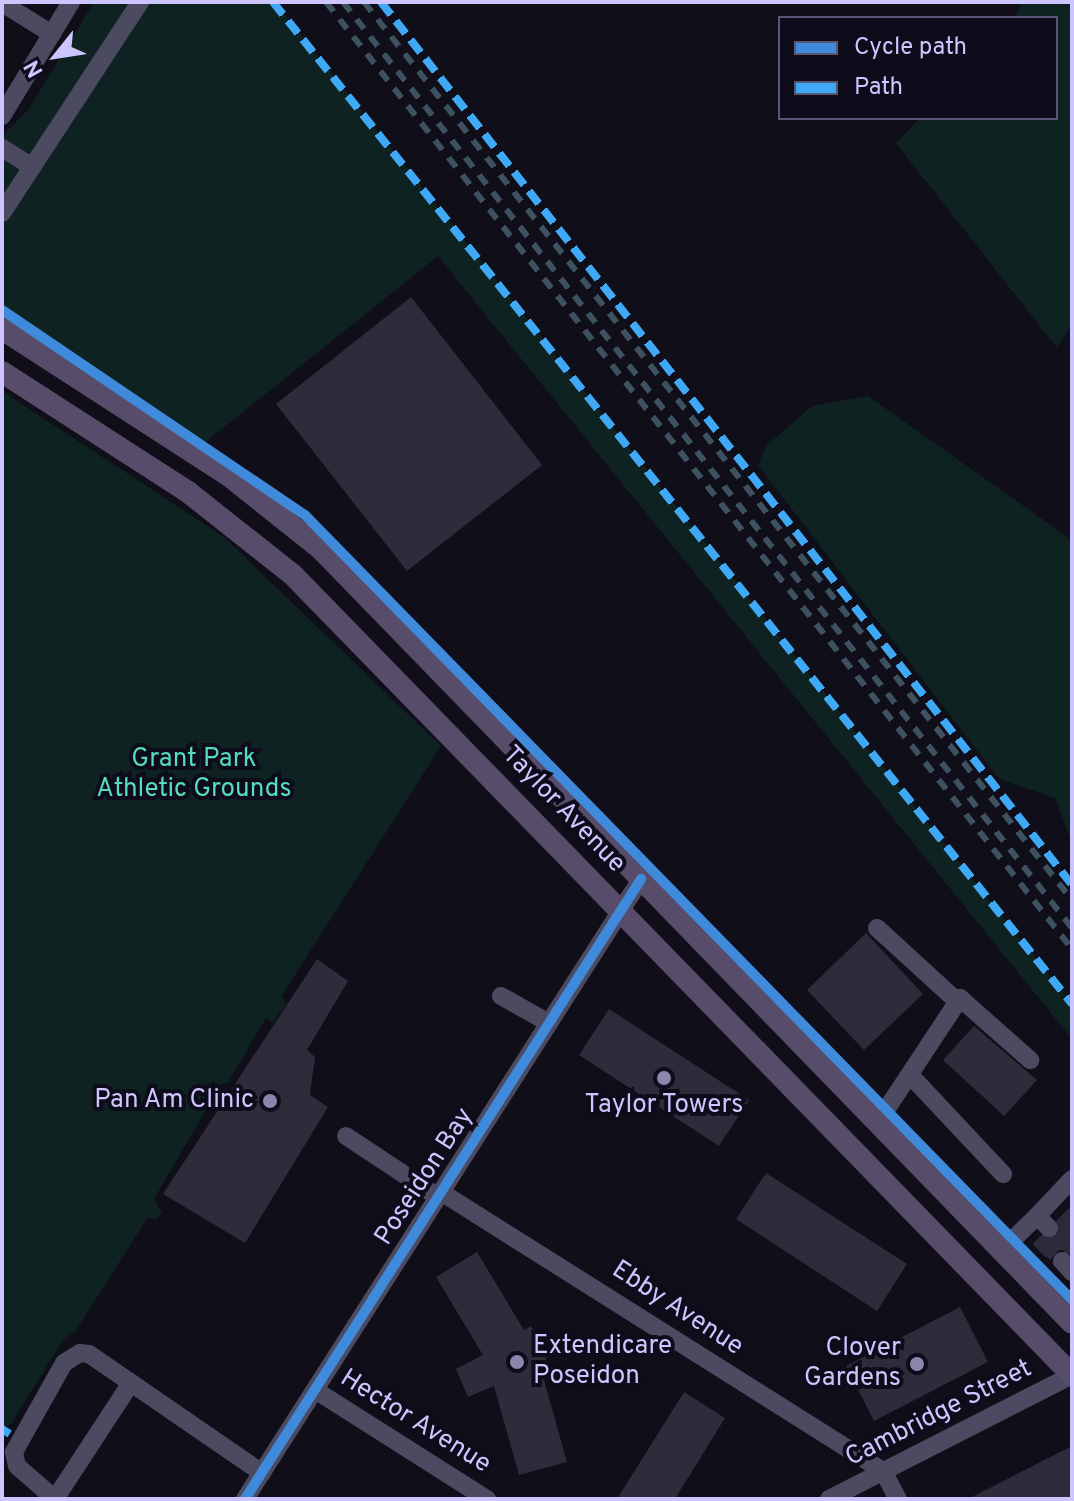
<!DOCTYPE html>
<style>
body{margin:0}
#map{position:relative;width:1074px;height:1501px;overflow:hidden;background:#100e18;font-family:Overpass,sans-serif}
div>[style]{position:absolute}
.green>*{inset:0;background:#0e2222}
.building>*{inset:0;background:#2e2b3b}
.minor-tunnel>*{height:18px;margin-top:-9px;transform-origin:0;background:repeating-linear-gradient(90deg,#2c2a3a 0 18px,transparent 0 27px)}
.minor>*{height:18px;margin:-9px;padding:0 9px;transform-origin:9px;border-radius:9px;background:#4b4a61}
.major>*{height:22px;margin:-11px;padding:0 11px;transform-origin:11px;border-radius:11px;background:#574c6a}
.rail>*{height:6px;margin-top:-3px;transform-origin:0;background:repeating-linear-gradient(90deg,#3d5161 0 12px,transparent 0 22px)}
.quiet>*{height:8px;margin-top:-4px;transform-origin:0;background:repeating-linear-gradient(90deg,#3fa9f5 0 16px,transparent 0 24px)}
.cycleway>*{height:10px;margin:-5px;padding:0 5px;transform-origin:5px;border-radius:5px;background:#408adc}
.dots>*{width:22px;height:22px;translate:-50% -50%;box-sizing:border-box;border:4px solid #0e0b1b;border-radius:50%}
span{translate:-50% -50%;white-space:nowrap;text-align:center;line-height:1.15;-webkit-text-stroke:8px #0e0b1b;paint-order:stroke}
.park-label{font-size:26px;color:#54dcbb}
.street-label{font-size:26px;color:#cdc6fe}
.poi-label{font-size:26px;color:#cdc6fe}
.right{translate:-100% -50%;text-align:right}
.left{translate:0 -50%;text-align:left}
.frame{position:absolute;inset:0;border:4px solid #cdc6fe;pointer-events:none}
.legend{position:absolute;left:778px;top:16px;width:280px;height:104px;box-sizing:border-box;background:#0e0b1b;border:2px solid #5a5676;margin:0;padding:10px 14px;list-style:none;font-size:24px;color:#cdc6fe}
.legend li{display:flex;align-items:center;gap:16px;height:40px}
.legend b{width:40px;border:2px solid #5a5676}
.north{position:absolute;left:16px;top:16px;width:80px;height:80px;-webkit-text-stroke:6px #0e0b1b;paint-order:stroke;rotate:240deg;font-size:22px;font-weight:700;line-height:32px;text-align:center;color:#cdc6fe}
.north::after{content:'';display:block;margin:auto;width:28px;height:36px;background:#cdc6fe;clip-path:polygon(50% 0,100% 100%,50% 72%,0 100%)}
</style>
<div id="map">
<div class="green">
<div style="clip-path:polygon(94px 2px,275px 2px,1072px 1004px,1072px 1039px,438px 256px,193px 452px,2px 329px,2px 136px,28px 110px)"></div>
<div style="clip-path:polygon(1022px 2px,1072px 2px,1072px 324px,1057px 348px,896px 143px,920px 118px,1056px 118px,1056px 18px,1015px 18px)"></div>
<div style="clip-path:polygon(2px 391px,224px 537px,441px 746px,281px 997px,287px 1003px,273px 1022px,266px 1018px,228px 1083px,222px 1083px,154px 1199px,162px 1213px,155px 1220px,148px 1217px,77px 1329px,62px 1342px,11px 1424px,2px 1428px)"></div>
<div style="clip-path:polygon(868px 396px,1072px 540px,1072px 843px,1055px 798px,999px 779px,758px 465px,766px 446px,812px 406px)"></div>
</div>
<div class="building">
<div style="clip-path:polygon(411px 297px,542px 465px,407px 571px,276px 404px)"></div>
<div style="clip-path:polygon(866px 933px,923px 994px,864px 1050px,807px 990px)"></div>
<div style="clip-path:polygon(317px 959px,348px 981px,307px 1050px,315px 1057px,310px 1095px,328px 1107px,245px 1243px,163px 1194px)"></div>
<div style="clip-path:polygon(609px 1009px,749px 1100px,719px 1146px,579px 1055px)"></div>
<div style="clip-path:polygon(974px 1026px,1037px 1080px,1004px 1116px,943px 1060px)"></div>
<div style="clip-path:polygon(766px 1173px,907px 1264px,877px 1311px,736px 1219px)"></div>
<div style="clip-path:polygon(1072px 1205px,1072px 1251px,1059px 1250px,1050px 1260px,1034px 1243px,1040px 1236px,1057px 1237px,1057px 1220px)"></div>
<div style="clip-path:polygon(477px 1252px,524px 1330px,531px 1326px,551px 1370px,542px 1373px,567px 1462px,519px 1475px,494px 1386px,468px 1397px,456px 1369px,483px 1355px,436px 1277px)"></div>
<div style="clip-path:polygon(960px 1307px,988px 1362px,874px 1421px,846px 1366px)"></div>
<div style="clip-path:polygon(684px 1392px,725px 1418px,675px 1499px,617px 1499px)"></div>
<div style="clip-path:polygon(1072px 1446px,1072px 1499px,968px 1499px)"></div>
</div>
<div class="minor-tunnel">
<div style="left:1060px;top:1217px;width:17px;rotate:45deg"></div>
<div style="left:1049px;top:1228px;width:33px;rotate:46deg"></div>
<div style="left:1039px;top:1238px;width:33px;rotate:45deg"></div>
</div>
<div class="minor">
<div style="left:2px;top:3px;width:59px;rotate:31.8deg"></div>
<div style="left:2px;top:116px;width:133px;rotate:-58.8deg"></div>
<div style="left:2px;top:148px;width:36px;rotate:32deg"></div>
<div style="left:2px;top:213px;width:252px;rotate:-56.8deg"></div>
<div style="left:877px;top:928px;width:108px;rotate:42.4deg"></div>
<div style="left:501px;top:996px;width:55px;rotate:29.4deg"></div>
<div style="left:910px;top:1075px;width:136px;rotate:46.8deg"></div>
<div style="left:878px;top:1122px;width:149px;rotate:-56.5deg"></div>
<div style="left:960px;top:998px;width:94px;rotate:41.5deg"></div>
<div style="left:346px;top:1136px;width:110px;rotate:33.5deg"></div>
<div style="left:441px;top:1192px;width:523px;rotate:32.26deg"></div>
<div style="left:883px;top:1471px;width:32px;rotate:62deg"></div>
<div style="left:1037px;top:1216px;width:51px;rotate:-46.6deg"></div>
<div style="left:1002px;top:1250px;width:49px;rotate:-44.2deg"></div>
<div style="left:1037px;top:1216px;width:17px;rotate:45deg"></div>
<div style="left:1062px;top:1261px;width:15px;rotate:48deg"></div>
<div style="left:315px;top:1390px;width:204px;rotate:32.4deg"></div>
<div style="left:55px;top:1499px;width:50px;rotate:-139deg"></div>
<div style="left:17px;top:1466px;width:14px;rotate:-102deg"></div>
<div style="left:14px;top:1452px;width:102px;rotate:-60.7deg"></div>
<div style="left:64px;top:1363px;width:19px;rotate:-32deg"></div>
<div style="left:80px;top:1353px;width:9px;rotate:6deg"></div>
<div style="left:89px;top:1354px;width:210px;rotate:34.5deg"></div>
<div style="left:55px;top:1499px;width:139px;rotate:-56.8deg"></div>
<div style="left:245px;top:1499px;width:736px;rotate:-57.43deg"></div>
<div style="left:829px;top:1499px;width:273px;rotate:-27deg"></div>
</div>
<div class="major">
<div style="left:2px;top:329px;width:269px;rotate:32.9deg"></div>
<div style="left:228px;top:475px;width:119px;rotate:38.5deg"></div>
<div style="left:321px;top:549px;width:1078px;rotate:45.86deg"></div>
<div style="left:2px;top:372px;width:221px;rotate:32.8deg"></div>
<div style="left:188px;top:492px;width:132px;rotate:38.3deg"></div>
<div style="left:292px;top:574px;width:1118px;rotate:45.76deg"></div>
</div>
<div class="rail">
<div style="left:326px;top:2px;width:1206px;rotate:51.77deg"></div>
<div style="left:343px;top:2px;width:1179px;rotate:51.79deg"></div>
<div style="left:364px;top:2px;width:1144px;rotate:51.75deg"></div>
</div>
<div class="quiet">
<div style="left:273px;top:2px;width:1282px;rotate:51.43deg"></div>
<div style="left:381px;top:2px;width:1121px;rotate:51.95deg"></div>
<div style="left:2px;top:1429px;width:9px;rotate:32deg"></div>
</div>
<div class="cycleway">
<div style="left:2px;top:310px;width:366px;rotate:34.1deg"></div>
<div style="left:305px;top:515px;width:1098px;rotate:45.66deg"></div>
<div style="left:245px;top:1499px;width:736px;rotate:-57.43deg"></div>
</div>
<div class="dots">
<div style="left:664px;top:1078px;background:#8b86ae"></div>
<div style="left:270px;top:1101px;background:#8b86ae"></div>
<div style="left:517px;top:1362px;background:#8b86ae"></div>
<div style="left:917px;top:1364px;background:#8b86ae"></div>
</div>
<div class="park-label">
<span style="left:194px;top:775px">Grant Park<br>Athletic Grounds</span>
</div>
<div class="street-label">
<span style="left:563px;top:810px;rotate:46deg">Taylor Avenue</span>
<span style="left:425px;top:1177px;rotate:-57deg">Poseidon Bay</span>
<span style="left:677px;top:1309px;rotate:33deg">Ebby Avenue</span>
<span style="left:939px;top:1414px;rotate:-27deg">Cambridge Street</span>
<span style="left:415px;top:1422px;rotate:32deg">Hector Avenue</span>
</div>
<div class="poi-label">
<span class="right" style="left:254px;top:1101px">Pan Am Clinic</span>
<span style="left:664px;top:1106px">Taylor Towers</span>
<span class="left" style="left:533px;top:1362px">Extendicare<br>Poseidon</span>
<span class="right" style="left:901px;top:1364px">Clover<br>Gardens</span>
</div>
<div class="frame"></div>
<ul class="legend">
<li><b style="height:10px;background:#408adc"></b>Cycle path</li>
<li><b style="height:10px;background:#3fa9f5"></b>Path</li>
</ul>
<div class="north">N</div>
</div>
